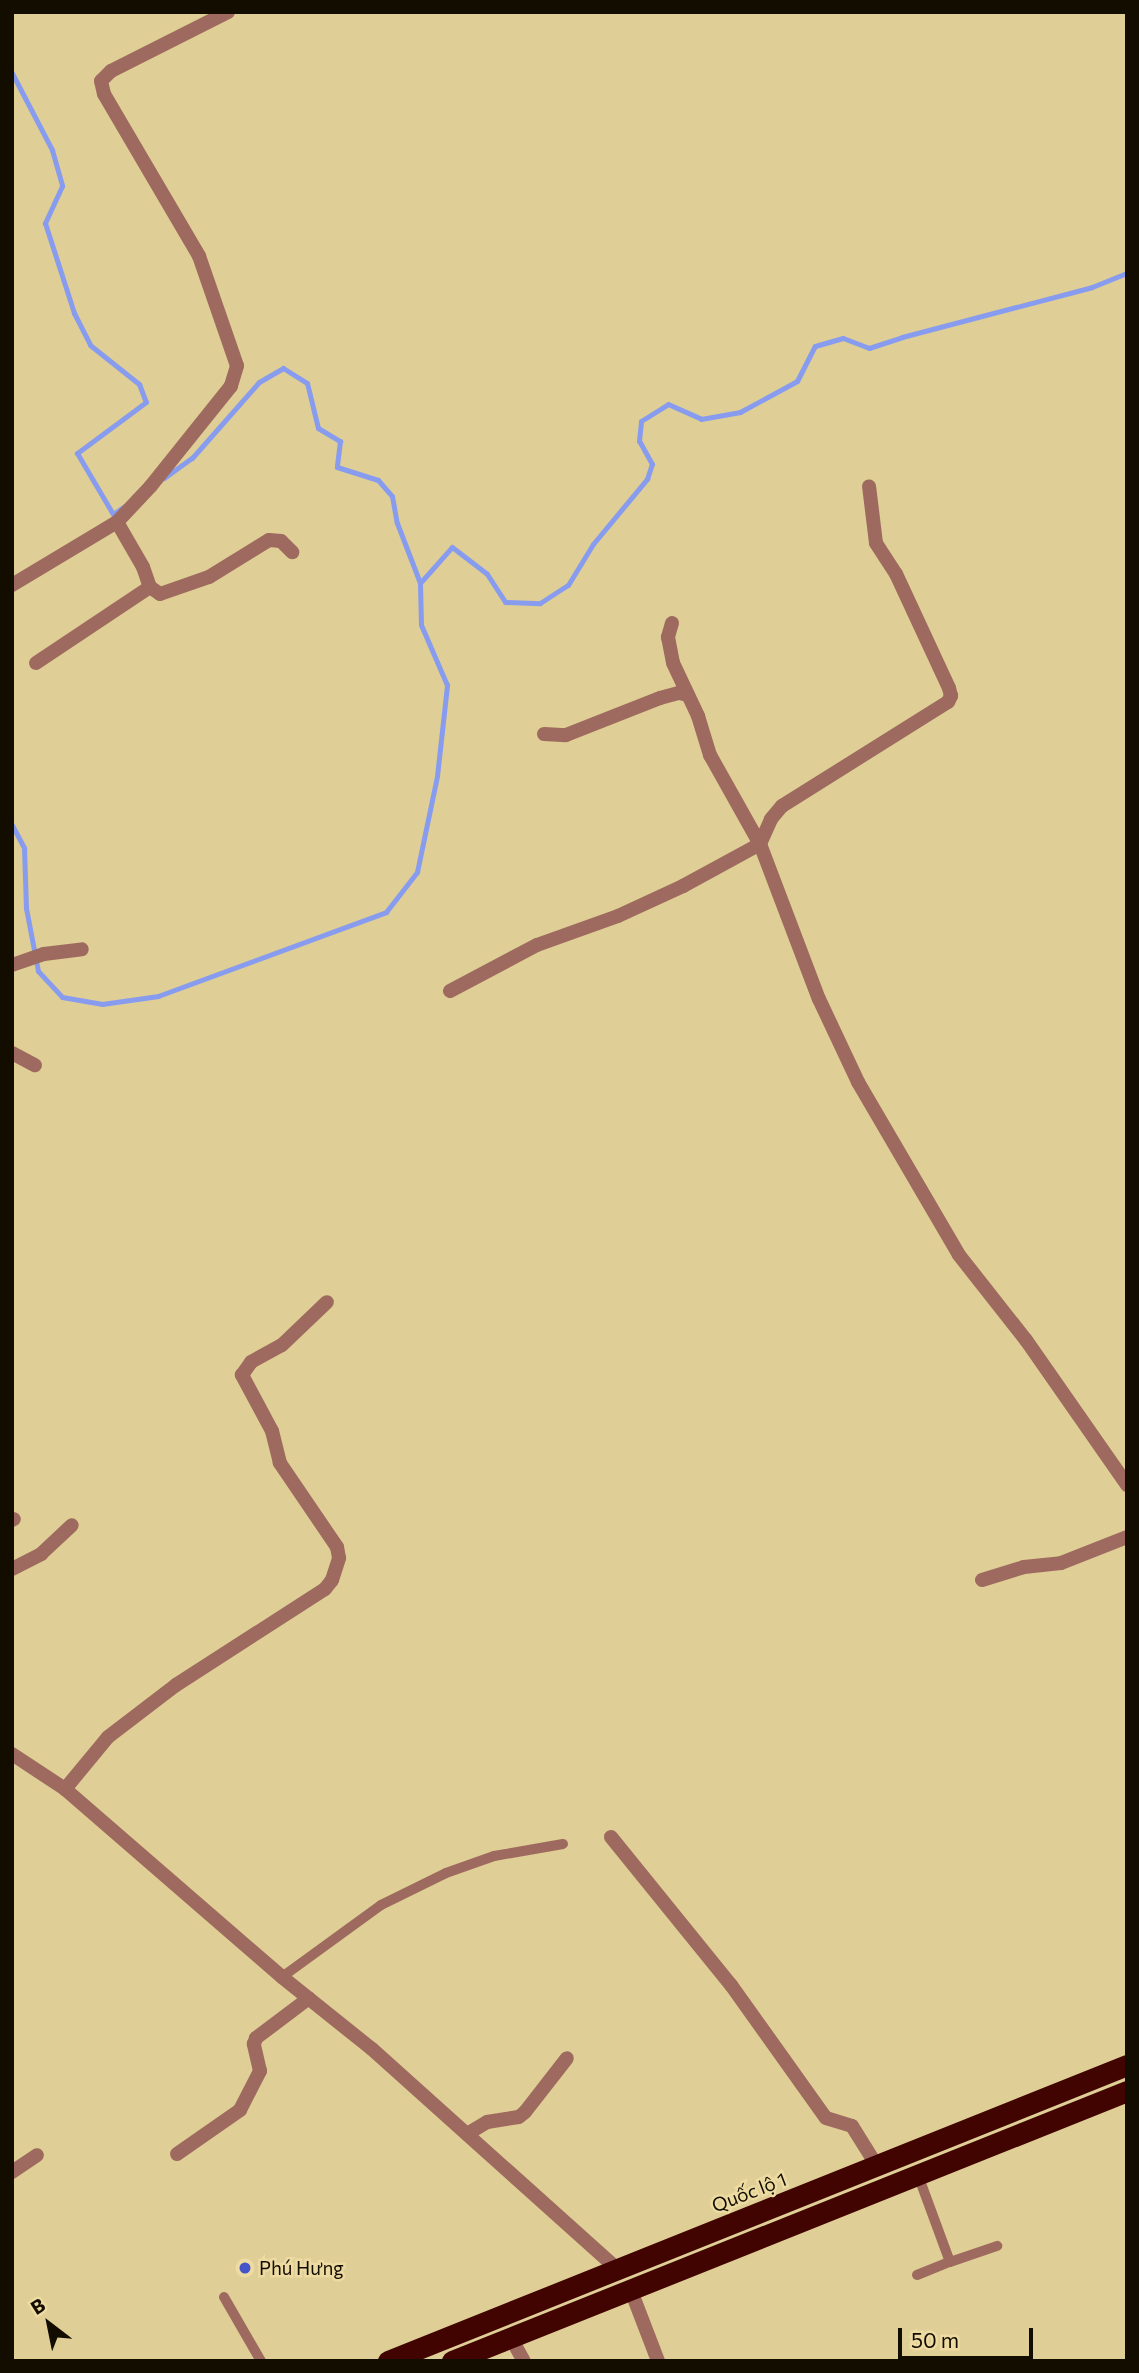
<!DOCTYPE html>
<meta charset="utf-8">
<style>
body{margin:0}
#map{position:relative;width:1139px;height:2373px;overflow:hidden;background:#dfce95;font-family:Commissioner,sans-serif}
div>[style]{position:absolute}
.stream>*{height:5px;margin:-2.5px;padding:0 2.5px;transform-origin:2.5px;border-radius:2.5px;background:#889cef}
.lane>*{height:10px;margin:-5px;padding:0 5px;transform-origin:5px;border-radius:5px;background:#9e6a5f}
.street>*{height:14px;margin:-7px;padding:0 7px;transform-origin:7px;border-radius:7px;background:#9e6a5f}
.highway>*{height:21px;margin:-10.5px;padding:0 10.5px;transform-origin:10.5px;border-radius:10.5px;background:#410400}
.dots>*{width:19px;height:19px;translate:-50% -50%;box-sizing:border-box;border:4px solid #eddba2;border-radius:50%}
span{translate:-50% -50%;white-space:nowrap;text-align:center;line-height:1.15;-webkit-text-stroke:5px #eddba2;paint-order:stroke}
.street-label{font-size:19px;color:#130d00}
.poi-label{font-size:19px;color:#130d00}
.left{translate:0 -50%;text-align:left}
.frame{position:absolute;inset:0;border:14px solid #130d00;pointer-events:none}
.north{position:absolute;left:14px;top:2289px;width:70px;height:70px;-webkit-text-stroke:5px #eddba2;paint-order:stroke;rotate:328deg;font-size:19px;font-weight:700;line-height:28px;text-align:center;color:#130d00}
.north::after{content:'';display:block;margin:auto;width:24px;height:32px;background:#130d00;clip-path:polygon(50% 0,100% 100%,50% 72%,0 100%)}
.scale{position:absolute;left:898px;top:2328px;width:135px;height:32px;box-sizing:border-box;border:4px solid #130d00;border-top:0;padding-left:9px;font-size:21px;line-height:24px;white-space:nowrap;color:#130d00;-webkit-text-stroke:5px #eddba2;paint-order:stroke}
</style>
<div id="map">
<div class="stream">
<div style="left:12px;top:73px;width:87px;rotate:62.5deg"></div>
<div style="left:52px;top:150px;width:37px;rotate:74deg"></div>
<div style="left:62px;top:186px;width:41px;rotate:114.7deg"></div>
<div style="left:45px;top:223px;width:95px;rotate:72.1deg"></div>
<div style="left:74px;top:313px;width:36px;rotate:63deg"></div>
<div style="left:90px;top:345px;width:63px;rotate:38.5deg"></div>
<div style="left:139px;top:384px;width:19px;rotate:69deg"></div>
<div style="left:146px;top:402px;width:86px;rotate:143.5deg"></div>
<div style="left:77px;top:453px;width:71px;rotate:59.5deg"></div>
<div style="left:113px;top:514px;width:14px;rotate:-34deg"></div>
<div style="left:164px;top:478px;width:34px;rotate:-36deg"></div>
<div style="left:192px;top:458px;width:101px;rotate:-48.6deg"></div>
<div style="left:259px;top:382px;width:28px;rotate:-30deg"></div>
<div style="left:283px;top:368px;width:28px;rotate:32deg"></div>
<div style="left:307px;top:383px;width:46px;rotate:76.3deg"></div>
<div style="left:318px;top:428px;width:26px;rotate:31deg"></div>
<div style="left:340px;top:441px;width:26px;rotate:97deg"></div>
<div style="left:337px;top:467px;width:43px;rotate:17.6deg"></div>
<div style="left:378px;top:480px;width:21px;rotate:49deg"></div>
<div style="left:392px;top:496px;width:27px;rotate:80deg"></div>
<div style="left:397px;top:523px;width:64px;rotate:69deg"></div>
<div style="left:12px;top:825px;width:26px;rotate:62deg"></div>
<div style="left:24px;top:848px;width:60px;rotate:88.1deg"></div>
<div style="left:26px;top:908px;width:64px;rotate:79.2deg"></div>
<div style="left:38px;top:971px;width:35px;rotate:47deg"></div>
<div style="left:62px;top:997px;width:41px;rotate:9.9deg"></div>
<div style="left:102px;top:1004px;width:57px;rotate:-8.1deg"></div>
<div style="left:158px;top:996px;width:243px;rotate:-20.2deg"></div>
<div style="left:386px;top:912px;width:51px;rotate:-52.2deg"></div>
<div style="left:417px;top:872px;width:98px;rotate:-78.2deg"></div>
<div style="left:437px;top:776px;width:92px;rotate:-83.7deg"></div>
<div style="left:447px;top:685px;width:65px;rotate:-113.4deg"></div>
<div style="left:421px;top:625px;width:42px;rotate:-91.4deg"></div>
<div style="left:420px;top:583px;width:48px;rotate:-48.4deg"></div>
<div style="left:452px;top:547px;width:44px;rotate:37.6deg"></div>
<div style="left:487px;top:574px;width:33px;rotate:57deg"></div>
<div style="left:505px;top:602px;width:35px;rotate:2deg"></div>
<div style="left:540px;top:603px;width:33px;rotate:-33deg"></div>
<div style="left:568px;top:585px;width:48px;rotate:-58.6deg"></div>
<div style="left:593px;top:544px;width:85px;rotate:-50.3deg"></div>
<div style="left:647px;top:479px;width:16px;rotate:-72deg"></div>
<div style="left:652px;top:464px;width:26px;rotate:-119deg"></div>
<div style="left:639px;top:441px;width:20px;rotate:-84deg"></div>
<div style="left:641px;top:421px;width:32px;rotate:-32deg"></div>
<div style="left:668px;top:404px;width:36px;rotate:24deg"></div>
<div style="left:701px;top:419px;width:40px;rotate:-10deg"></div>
<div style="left:740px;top:412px;width:65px;rotate:-28.5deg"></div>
<div style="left:797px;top:381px;width:39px;rotate:-63deg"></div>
<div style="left:815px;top:346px;width:29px;rotate:-16deg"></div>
<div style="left:843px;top:338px;width:28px;rotate:21deg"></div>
<div style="left:869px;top:348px;width:35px;rotate:-18deg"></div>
<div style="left:902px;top:337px;width:196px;rotate:-14.7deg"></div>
<div style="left:1092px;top:287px;width:38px;rotate:-22deg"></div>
</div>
<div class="lane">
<div style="left:282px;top:1977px;width:122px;rotate:-36deg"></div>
<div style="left:381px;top:1905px;width:72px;rotate:-26.2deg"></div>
<div style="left:446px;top:1873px;width:51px;rotate:-19.5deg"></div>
<div style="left:494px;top:1856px;width:70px;rotate:-9.9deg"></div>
<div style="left:950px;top:2262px;width:50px;rotate:-18.8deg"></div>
<div style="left:917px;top:2275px;width:35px;rotate:-22deg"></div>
<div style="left:950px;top:2262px;width:93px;rotate:-110.2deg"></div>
<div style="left:224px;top:2297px;width:74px;rotate:60deg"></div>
</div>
<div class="street">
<div style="left:228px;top:12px;width:131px;rotate:153.2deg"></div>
<div style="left:111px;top:71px;width:14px;rotate:135deg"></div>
<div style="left:101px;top:81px;width:13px;rotate:77deg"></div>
<div style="left:104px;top:94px;width:188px;rotate:59.6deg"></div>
<div style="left:199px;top:256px;width:116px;rotate:70.9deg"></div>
<div style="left:237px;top:366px;width:21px;rotate:107deg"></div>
<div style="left:231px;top:386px;width:129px;rotate:128.7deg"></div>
<div style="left:150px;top:487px;width:48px;rotate:133.3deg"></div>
<div style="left:117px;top:522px;width:52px;rotate:60deg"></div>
<div style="left:143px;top:567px;width:21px;rotate:71deg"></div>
<div style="left:150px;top:587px;width:12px;rotate:35deg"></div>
<div style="left:160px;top:594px;width:52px;rotate:-19.1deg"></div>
<div style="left:209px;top:577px;width:70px;rotate:-31.7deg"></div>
<div style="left:269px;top:540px;width:12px;rotate:5deg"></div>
<div style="left:281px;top:541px;width:16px;rotate:45deg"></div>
<div style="left:12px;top:585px;width:122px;rotate:-31deg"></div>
<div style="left:672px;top:623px;width:15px;rotate:106deg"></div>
<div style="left:668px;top:637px;width:26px;rotate:79deg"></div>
<div style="left:673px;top:663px;width:59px;rotate:64.7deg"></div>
<div style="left:698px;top:716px;width:41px;rotate:72.9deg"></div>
<div style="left:710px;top:755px;width:102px;rotate:60.7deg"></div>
<div style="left:760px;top:844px;width:166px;rotate:69.2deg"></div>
<div style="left:819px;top:999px;width:92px;rotate:64.8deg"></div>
<div style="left:858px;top:1082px;width:200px;rotate:59.7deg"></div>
<div style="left:959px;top:1255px;width:108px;rotate:51.8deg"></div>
<div style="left:1026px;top:1340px;width:177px;rotate:55.1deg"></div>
<div style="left:36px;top:663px;width:137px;rotate:-33.7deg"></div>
<div style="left:544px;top:734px;width:22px;rotate:3deg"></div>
<div style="left:566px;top:735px;width:101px;rotate:-21.5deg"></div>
<div style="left:660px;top:698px;width:20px;rotate:-15deg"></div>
<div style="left:679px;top:693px;width:9px;rotate:13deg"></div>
<div style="left:12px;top:965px;width:34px;rotate:-19deg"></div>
<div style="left:44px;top:954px;width:38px;rotate:-7deg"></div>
<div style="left:450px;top:991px;width:98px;rotate:-27.9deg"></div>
<div style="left:537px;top:945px;width:86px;rotate:-19.7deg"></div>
<div style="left:618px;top:916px;width:72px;rotate:-24.8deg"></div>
<div style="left:683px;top:886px;width:88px;rotate:-28.6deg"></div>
<div style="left:760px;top:844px;width:27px;rotate:-66deg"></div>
<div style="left:771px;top:819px;width:17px;rotate:-50deg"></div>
<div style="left:782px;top:806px;width:196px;rotate:-32.1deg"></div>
<div style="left:948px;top:702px;width:7px;rotate:-63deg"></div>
<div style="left:951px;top:696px;width:8px;rotate:-104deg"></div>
<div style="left:949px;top:688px;width:126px;rotate:-114.9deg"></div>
<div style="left:896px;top:574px;width:37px;rotate:-123deg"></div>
<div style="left:876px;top:543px;width:57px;rotate:-97deg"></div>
<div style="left:12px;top:1053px;width:26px;rotate:28deg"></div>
<div style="left:12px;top:1520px;width:2px;rotate:-27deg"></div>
<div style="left:12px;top:1569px;width:33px;rotate:-27deg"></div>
<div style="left:41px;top:1554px;width:42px;rotate:-43.1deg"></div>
<div style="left:982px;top:1580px;width:44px;rotate:-17.2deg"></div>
<div style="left:1024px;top:1567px;width:37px;rotate:-6deg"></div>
<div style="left:1061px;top:1563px;width:71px;rotate:-21.5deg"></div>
<div style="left:12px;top:1754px;width:64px;rotate:33.4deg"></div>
<div style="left:65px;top:1789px;width:287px;rotate:40.9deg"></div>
<div style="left:282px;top:1977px;width:115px;rotate:38.7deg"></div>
<div style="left:372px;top:2049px;width:328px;rotate:41.9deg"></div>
<div style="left:65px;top:1789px;width:67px;rotate:-50.4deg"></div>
<div style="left:108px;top:1737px;width:86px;rotate:-37.4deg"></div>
<div style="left:176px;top:1685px;width:177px;rotate:-32.8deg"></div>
<div style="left:325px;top:1589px;width:11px;rotate:-52deg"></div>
<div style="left:332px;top:1580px;width:23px;rotate:-72deg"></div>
<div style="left:339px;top:1558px;width:11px;rotate:-100deg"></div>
<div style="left:337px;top:1547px;width:102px;rotate:-124.2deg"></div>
<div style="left:280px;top:1463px;width:33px;rotate:-104deg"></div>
<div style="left:272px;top:1431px;width:64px;rotate:-118.2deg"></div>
<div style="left:242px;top:1375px;width:16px;rotate:-55deg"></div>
<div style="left:251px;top:1362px;width:35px;rotate:-29deg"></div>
<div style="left:282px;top:1345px;width:62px;rotate:-43.7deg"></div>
<div style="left:611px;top:1837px;width:191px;rotate:51deg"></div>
<div style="left:731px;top:1985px;width:163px;rotate:54.5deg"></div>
<div style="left:826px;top:2118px;width:27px;rotate:17deg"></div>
<div style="left:852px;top:2126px;width:47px;rotate:58deg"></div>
<div style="left:467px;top:2134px;width:23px;rotate:-31deg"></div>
<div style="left:487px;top:2122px;width:32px;rotate:-9deg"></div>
<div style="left:519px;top:2117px;width:8px;rotate:-40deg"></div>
<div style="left:525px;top:2112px;width:68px;rotate:-52.1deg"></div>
<div style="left:177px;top:2154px;width:77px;rotate:-34.9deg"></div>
<div style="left:240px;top:2110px;width:44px;rotate:-62.9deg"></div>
<div style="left:260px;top:2071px;width:28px;rotate:-103deg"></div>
<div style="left:254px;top:2044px;width:6px;rotate:-72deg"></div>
<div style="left:256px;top:2038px;width:66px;rotate:-37deg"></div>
<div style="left:12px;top:2172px;width:30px;rotate:-34deg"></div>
<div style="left:630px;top:2288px;width:78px;rotate:69deg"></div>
<div style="left:511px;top:2338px;width:26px;rotate:61deg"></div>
</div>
<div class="highway">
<div style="left:388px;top:2361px;width:796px;rotate:-21.83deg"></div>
<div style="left:452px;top:2361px;width:727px;rotate:-21.8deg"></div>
</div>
<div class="dots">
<div style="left:245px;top:2268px;background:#4555c9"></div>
</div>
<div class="street-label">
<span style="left:749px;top:2192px;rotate:-21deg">Quốc lộ 1</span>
</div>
<div class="poi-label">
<span class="left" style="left:259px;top:2268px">Phú Hưng</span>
</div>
<div class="frame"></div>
<div class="north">B</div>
<div class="scale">50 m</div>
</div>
